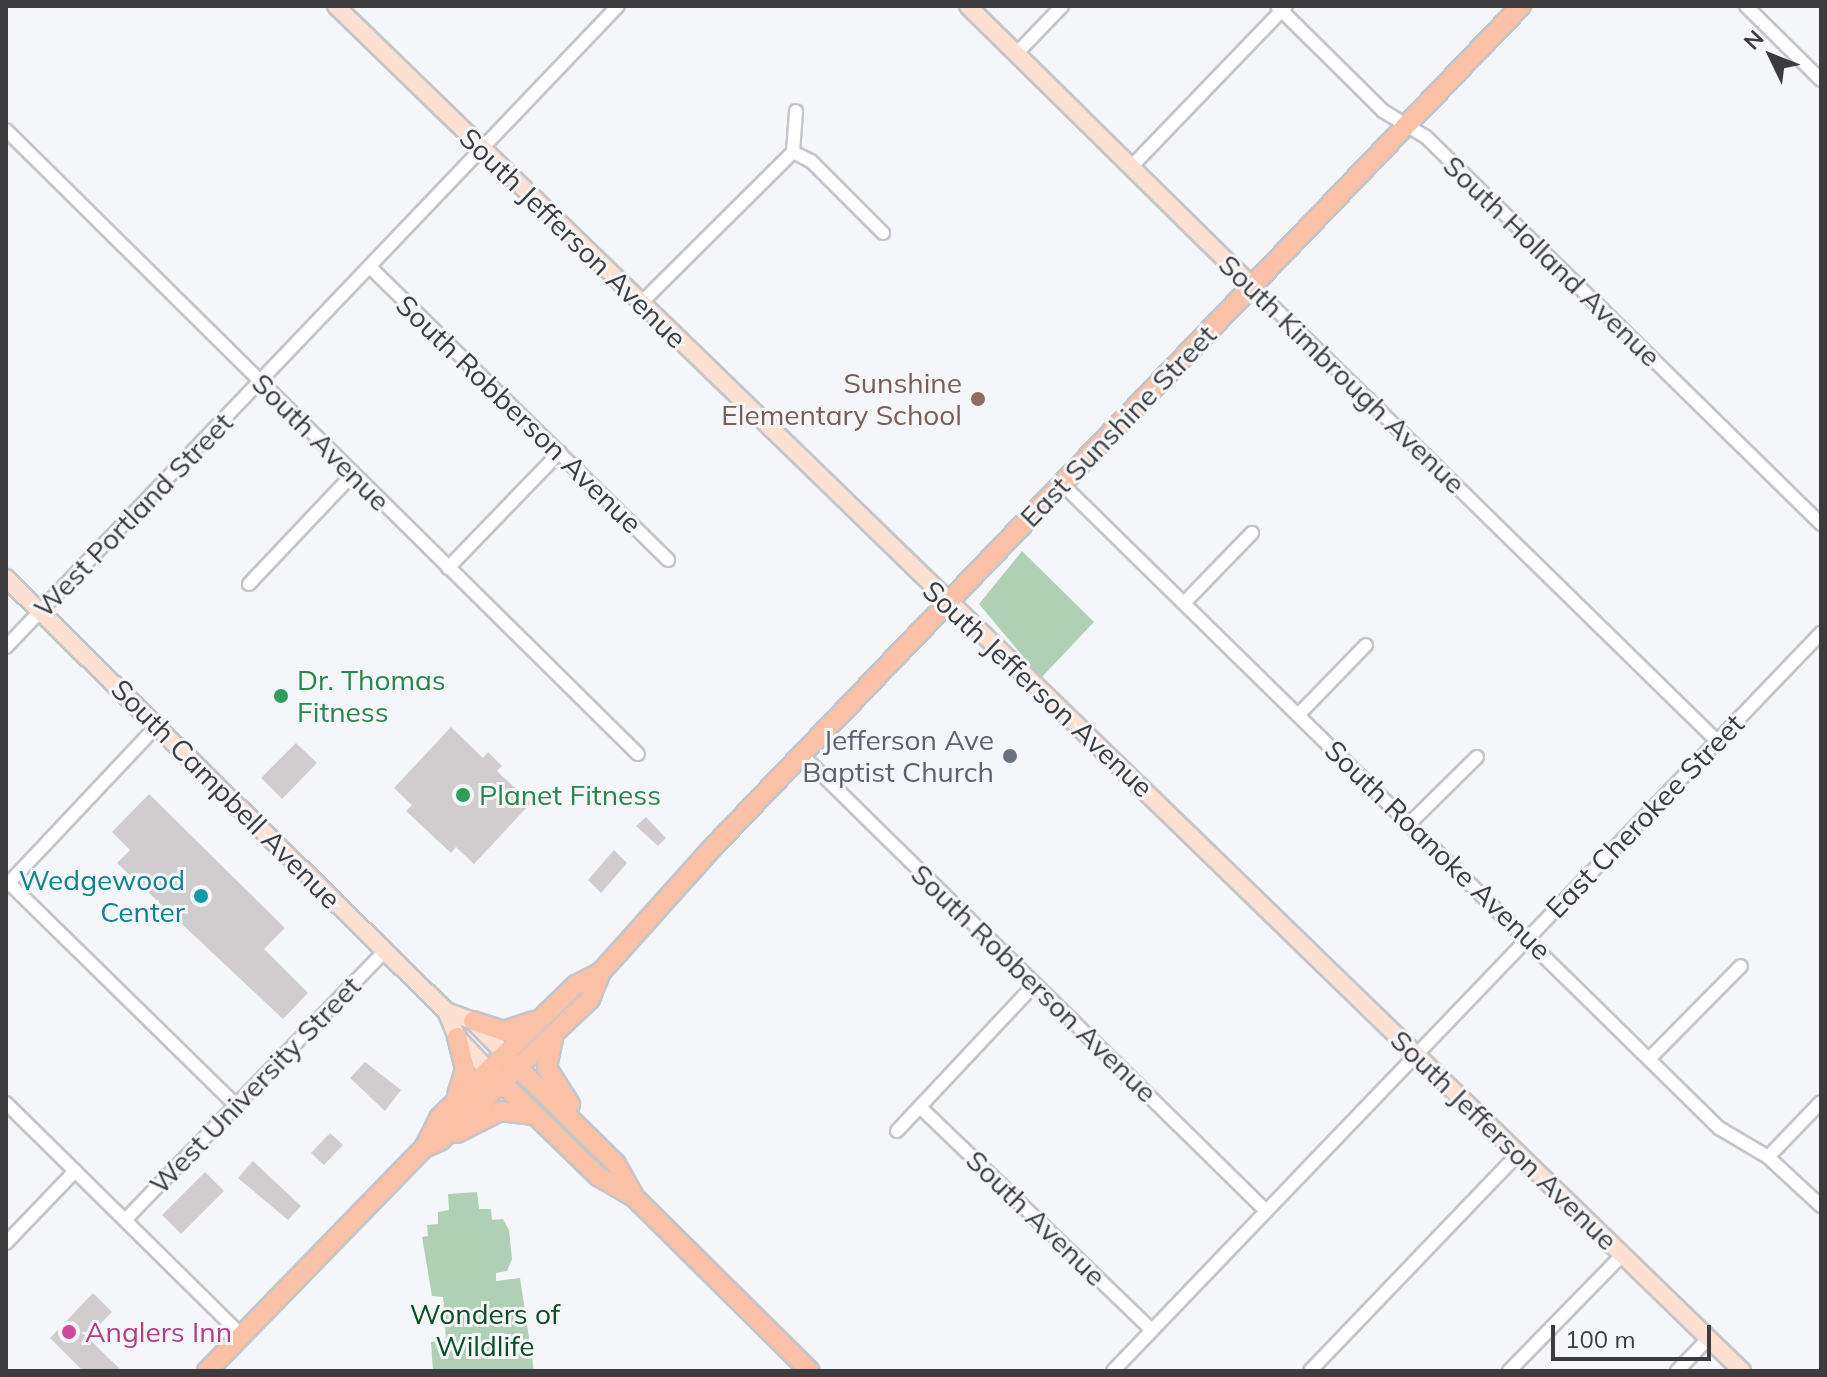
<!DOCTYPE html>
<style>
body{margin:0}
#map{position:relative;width:1827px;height:1377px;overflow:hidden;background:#f5f6fa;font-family:Mulish,sans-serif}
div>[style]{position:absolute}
.green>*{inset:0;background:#afd0b4}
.building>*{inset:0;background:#d1cdcf}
.roads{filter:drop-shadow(2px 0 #c4c5c9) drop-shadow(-2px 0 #c4c5c9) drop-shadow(0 2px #c4c5c9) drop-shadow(0 -2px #c4c5c9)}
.street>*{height:12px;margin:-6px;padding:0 6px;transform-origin:6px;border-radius:6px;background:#fff}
.secondary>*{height:16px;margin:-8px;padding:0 8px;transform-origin:8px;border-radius:8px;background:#fce0d2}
.primary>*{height:18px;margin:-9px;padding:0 9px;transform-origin:9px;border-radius:9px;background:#fac1a6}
.dots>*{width:22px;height:22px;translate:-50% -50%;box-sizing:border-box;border:4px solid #f5f6fa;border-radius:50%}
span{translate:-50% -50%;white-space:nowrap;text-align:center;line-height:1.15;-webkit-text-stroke:6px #f5f6fa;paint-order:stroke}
.street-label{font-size:28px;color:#3c3c3e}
.education-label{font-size:28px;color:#785e54}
.right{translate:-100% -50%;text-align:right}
.leisure-label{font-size:28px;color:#27864d}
.left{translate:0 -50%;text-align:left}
.worship-label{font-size:28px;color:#5b616d}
.culture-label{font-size:28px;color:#0d838f}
.park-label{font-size:28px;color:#0b4e22}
.hotel-label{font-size:28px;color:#b23c85}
.frame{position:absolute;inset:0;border:8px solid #3c3c3e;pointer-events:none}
.north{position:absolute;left:1731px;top:16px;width:80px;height:80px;-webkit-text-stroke:6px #f5f6fa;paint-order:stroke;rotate:313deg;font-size:22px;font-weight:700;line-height:32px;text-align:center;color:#3c3c3e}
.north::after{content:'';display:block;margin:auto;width:28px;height:36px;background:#3c3c3e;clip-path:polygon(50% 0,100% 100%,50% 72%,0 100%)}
.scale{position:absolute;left:1551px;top:1325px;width:160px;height:36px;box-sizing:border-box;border:4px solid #3c3c3e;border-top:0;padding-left:10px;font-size:24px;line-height:28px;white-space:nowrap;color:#3c3c3e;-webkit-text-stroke:6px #f5f6fa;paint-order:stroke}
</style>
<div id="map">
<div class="green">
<div style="clip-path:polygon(1022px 551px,1094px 622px,1041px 678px,979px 604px)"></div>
<div style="clip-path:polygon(477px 1192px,479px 1209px,491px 1209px,492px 1220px,503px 1219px,509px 1230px,512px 1259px,507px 1271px,496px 1273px,496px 1281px,520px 1278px,534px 1371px,433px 1371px,431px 1342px,446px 1341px,443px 1297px,432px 1296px,422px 1237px,428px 1236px,427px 1225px,438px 1224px,438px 1212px,449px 1210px,448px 1194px)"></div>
</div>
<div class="building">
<div style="clip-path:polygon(451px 727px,483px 758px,488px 752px,502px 766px,497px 771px,531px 803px,474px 864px,456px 847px,451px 853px,406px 811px,412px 805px,394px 788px)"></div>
<div style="clip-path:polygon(296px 743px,317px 763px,282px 799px,261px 778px)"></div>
<div style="clip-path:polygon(149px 794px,285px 928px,264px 949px,308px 993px,283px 1019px,117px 863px,130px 850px,112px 832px)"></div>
<div style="clip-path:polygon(646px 817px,666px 838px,658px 846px,636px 826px)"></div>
<div style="clip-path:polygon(614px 850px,627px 863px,601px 893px,588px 880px)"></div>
<div style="clip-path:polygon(365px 1062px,401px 1090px,385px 1111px,350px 1078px)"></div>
<div style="clip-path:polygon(330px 1133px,343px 1145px,324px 1165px,311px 1153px)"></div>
<div style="clip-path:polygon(253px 1161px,301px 1206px,288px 1220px,238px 1178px)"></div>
<div style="clip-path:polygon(205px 1172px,224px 1191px,181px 1234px,162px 1215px)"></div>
<div style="clip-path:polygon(93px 1293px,112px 1312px,87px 1337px,122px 1371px,83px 1371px,50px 1338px)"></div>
</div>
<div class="roads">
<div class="street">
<div style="left:1277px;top:6px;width:149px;rotate:44.7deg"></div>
<div style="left:1383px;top:111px;width:50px;rotate:31.2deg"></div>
<div style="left:1426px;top:137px;width:553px;rotate:44.41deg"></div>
<div style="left:1746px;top:6px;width:105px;rotate:44.6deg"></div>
<div style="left:1017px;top:53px;width:65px;rotate:-46.2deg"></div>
<div style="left:6px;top:130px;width:888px;rotate:44.64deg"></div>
<div style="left:793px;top:152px;width:20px;rotate:27deg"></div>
<div style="left:811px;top:161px;width:102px;rotate:45deg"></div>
<div style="left:793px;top:152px;width:41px;rotate:-85.8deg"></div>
<div style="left:1132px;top:166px;width:222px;rotate:-46.1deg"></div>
<div style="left:370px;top:267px;width:418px;rotate:44.5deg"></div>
<div style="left:1252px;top:286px;width:651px;rotate:44.38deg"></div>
<div style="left:640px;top:304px;width:216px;rotate:-44.8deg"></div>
<div style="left:1062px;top:484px;width:920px;rotate:44.43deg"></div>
<div style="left:1719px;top:1128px;width:57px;rotate:30.6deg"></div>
<div style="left:1768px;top:1157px;width:72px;rotate:42.8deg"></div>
<div style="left:448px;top:568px;width:161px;rotate:-46deg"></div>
<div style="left:249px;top:584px;width:151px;rotate:-46.6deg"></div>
<div style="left:1186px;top:601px;width:95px;rotate:-45.9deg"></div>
<div style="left:6px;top:647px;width:886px;rotate:-46.33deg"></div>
<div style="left:1299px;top:714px;width:96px;rotate:-45.8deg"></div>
<div style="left:802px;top:755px;width:651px;rotate:44.5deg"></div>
<div style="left:1410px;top:823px;width:94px;rotate:-44.6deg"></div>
<div style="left:9px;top:883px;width:316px;rotate:44.4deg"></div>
<div style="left:6px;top:886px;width:220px;rotate:-46.7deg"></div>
<div style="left:1650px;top:1058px;width:129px;rotate:-45.3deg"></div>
<div style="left:6px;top:1103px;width:330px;rotate:44.6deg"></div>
<div style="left:920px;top:1107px;width:322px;rotate:43.9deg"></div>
<div style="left:897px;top:1131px;width:200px;rotate:-46.8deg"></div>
<div style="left:1768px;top:1157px;width:76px;rotate:-46.1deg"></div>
<div style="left:126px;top:1219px;width:373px;rotate:-46deg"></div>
<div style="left:6px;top:1243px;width:100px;rotate:-46.2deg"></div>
<div style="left:1113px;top:1371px;width:1023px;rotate:-46.19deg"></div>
<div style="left:1310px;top:1371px;width:301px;rotate:-46.2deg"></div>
<div style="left:1509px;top:1371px;width:163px;rotate:-45.7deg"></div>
<div style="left:1677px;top:1371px;width:45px;rotate:-45.9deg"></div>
</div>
<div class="secondary">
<div style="left:336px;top:6px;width:1960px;rotate:44.15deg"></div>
<div style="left:968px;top:6px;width:399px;rotate:44.6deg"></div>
<div style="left:6px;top:578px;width:617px;rotate:44.54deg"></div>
<div style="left:446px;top:1011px;width:28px;rotate:67deg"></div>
<div style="left:457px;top:1037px;width:45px;rotate:46.8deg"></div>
<div style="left:446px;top:1011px;width:29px;rotate:20deg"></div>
<div style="left:473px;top:1021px;width:46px;rotate:45.9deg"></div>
</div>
<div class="primary">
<div style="left:473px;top:1021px;width:32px;rotate:18deg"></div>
<div style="left:503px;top:1031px;width:33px;rotate:-18deg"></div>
<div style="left:457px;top:1037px;width:33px;rotate:76deg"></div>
<div style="left:465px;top:1069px;width:27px;rotate:107deg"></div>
<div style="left:553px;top:1039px;width:30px;rotate:102deg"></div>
<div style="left:547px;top:1068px;width:43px;rotate:57.4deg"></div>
<div style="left:511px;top:1061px;width:147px;rotate:44.4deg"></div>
<div style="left:616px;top:1164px;width:38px;rotate:61deg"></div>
<div style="left:495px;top:1076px;width:144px;rotate:44.2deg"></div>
<div style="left:598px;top:1176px;width:42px;rotate:30.3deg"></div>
<div style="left:634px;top:1197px;width:247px;rotate:44.7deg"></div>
<div style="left:457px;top:1133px;width:48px;rotate:-27.1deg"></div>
<div style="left:500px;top:1111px;width:32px;rotate:7deg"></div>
<div style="left:424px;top:1148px;width:34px;rotate:-63deg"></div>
<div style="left:439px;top:1118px;width:191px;rotate:-44.2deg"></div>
<div style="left:576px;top:985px;width:28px;rotate:-27deg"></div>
<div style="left:601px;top:972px;width:169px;rotate:-48.1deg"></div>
<div style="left:714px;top:846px;width:1165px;rotate:-46.15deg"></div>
<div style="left:207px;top:1371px;width:311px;rotate:-45.8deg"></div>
<div style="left:424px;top:1148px;width:17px;rotate:-24deg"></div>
<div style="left:440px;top:1141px;width:207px;rotate:-43.4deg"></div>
<div style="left:590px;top:999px;width:29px;rotate:-68deg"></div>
</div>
</div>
<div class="dots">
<div style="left:978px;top:399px;background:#8d6e63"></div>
<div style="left:281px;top:696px;background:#2e9e5b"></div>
<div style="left:1010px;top:756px;background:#6b7280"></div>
<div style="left:463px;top:795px;background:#2e9e5b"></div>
<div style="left:201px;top:896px;background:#0f9aa8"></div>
<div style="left:69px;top:1332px;background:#d1479c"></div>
</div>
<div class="street-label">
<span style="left:573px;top:238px;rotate:44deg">South Jefferson Avenue</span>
<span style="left:1552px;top:261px;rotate:44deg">South Holland Avenue</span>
<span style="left:1342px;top:374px;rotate:44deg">South Kimbrough Avenue</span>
<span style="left:519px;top:414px;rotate:44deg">South Robberson Avenue</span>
<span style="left:1118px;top:426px;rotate:-46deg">East Sunshine Street</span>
<span style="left:321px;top:442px;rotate:45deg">South Avenue</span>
<span style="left:133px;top:515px;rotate:-46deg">West Portland Street</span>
<span style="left:1038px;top:689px;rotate:43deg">South Jefferson Avenue</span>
<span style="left:226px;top:794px;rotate:45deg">South Campbell Avenue</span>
<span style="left:1645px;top:816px;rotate:-46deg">East Cherokee Street</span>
<span style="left:1438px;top:850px;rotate:44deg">South Roanoke Avenue</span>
<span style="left:1034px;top:983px;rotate:44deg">South Robberson Avenue</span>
<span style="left:255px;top:1085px;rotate:-46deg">West University Street</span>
<span style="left:1504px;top:1140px;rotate:44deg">South Jefferson Avenue</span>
<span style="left:1036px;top:1218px;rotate:44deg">South Avenue</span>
</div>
<div class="education-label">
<span class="right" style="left:962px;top:399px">Sunshine<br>Elementary School</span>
</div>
<div class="leisure-label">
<span class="left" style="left:297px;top:696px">Dr. Thomas<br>Fitness</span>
<span class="left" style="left:479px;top:795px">Planet Fitness</span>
</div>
<div class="worship-label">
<span class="right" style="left:994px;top:756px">Jefferson Ave<br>Baptist Church</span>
</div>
<div class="culture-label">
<span class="right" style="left:185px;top:896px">Wedgewood<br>Center</span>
</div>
<div class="park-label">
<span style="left:485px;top:1330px">Wonders of<br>Wildlife</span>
</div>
<div class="hotel-label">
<span class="left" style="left:85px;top:1332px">Anglers Inn</span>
</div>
<div class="frame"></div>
<div class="north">N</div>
<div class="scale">100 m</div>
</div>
